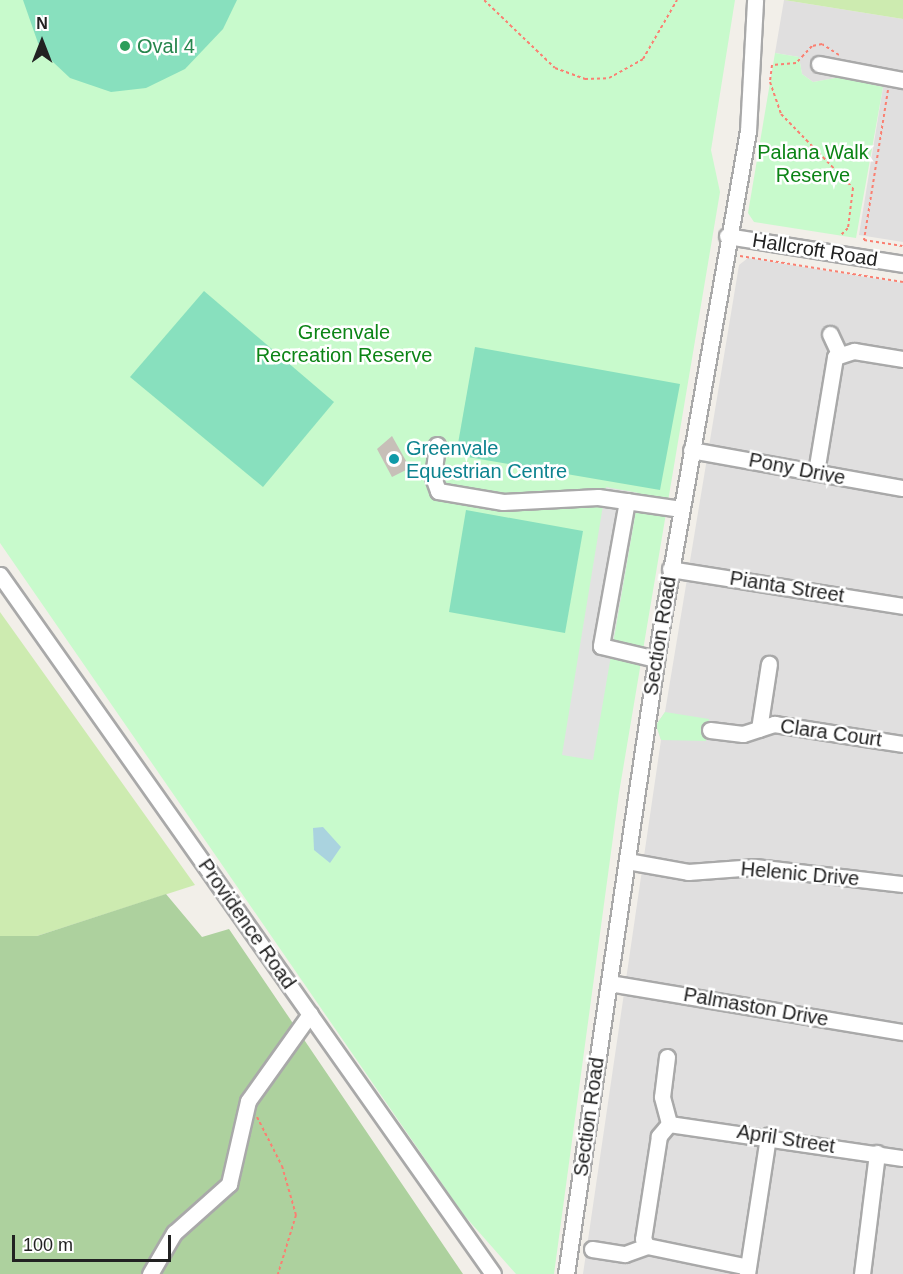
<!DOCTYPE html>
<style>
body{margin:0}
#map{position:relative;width:903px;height:1274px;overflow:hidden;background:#f2efe9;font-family:Arial,sans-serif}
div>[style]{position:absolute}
.residential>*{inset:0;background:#e0dfdf}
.grass>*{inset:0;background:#cdebb0}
.forest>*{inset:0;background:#add19e}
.park>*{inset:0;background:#c8facc}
.pitch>*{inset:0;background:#88e0be}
.parking>*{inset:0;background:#e2e2e2}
.water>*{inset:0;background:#aad3df}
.building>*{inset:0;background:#c7bfb8}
.path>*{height:2px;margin-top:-1px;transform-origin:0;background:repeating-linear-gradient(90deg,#fa8072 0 3px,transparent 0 6px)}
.roads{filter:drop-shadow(2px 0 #a9a9a9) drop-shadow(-2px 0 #a9a9a9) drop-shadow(0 2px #a9a9a9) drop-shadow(0 -2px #a9a9a9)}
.minor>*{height:15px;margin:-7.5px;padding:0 7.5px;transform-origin:7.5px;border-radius:7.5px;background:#fff}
.dots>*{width:16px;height:16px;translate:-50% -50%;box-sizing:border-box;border:3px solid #fff;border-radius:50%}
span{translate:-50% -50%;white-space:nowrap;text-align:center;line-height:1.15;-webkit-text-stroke:5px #fff;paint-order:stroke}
.leisure-label{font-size:20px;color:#27864d}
.left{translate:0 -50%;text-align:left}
.park-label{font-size:20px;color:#0c8416}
.street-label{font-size:20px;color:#222}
.culture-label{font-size:20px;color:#0d838f}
.north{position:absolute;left:12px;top:12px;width:60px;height:60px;-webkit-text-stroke:4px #fff;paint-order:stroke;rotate:0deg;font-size:16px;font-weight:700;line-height:24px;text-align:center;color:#222}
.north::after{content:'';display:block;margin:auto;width:21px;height:27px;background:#222;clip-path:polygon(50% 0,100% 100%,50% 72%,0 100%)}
.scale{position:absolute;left:12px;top:1235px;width:159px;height:27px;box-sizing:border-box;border:3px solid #222;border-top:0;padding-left:8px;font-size:18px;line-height:21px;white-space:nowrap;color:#222;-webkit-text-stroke:4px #fff;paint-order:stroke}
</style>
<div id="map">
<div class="residential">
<div style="clip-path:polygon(784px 0,903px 19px,903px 242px,859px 235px,883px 87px,841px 77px,813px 82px,802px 74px,799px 57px,775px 53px)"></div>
<div style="clip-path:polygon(748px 258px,903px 283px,903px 1274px,583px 1274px,661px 740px,656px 725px,665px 712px,739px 265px)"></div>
</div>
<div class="grass">
<div style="clip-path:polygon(784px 0,903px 0,903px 19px)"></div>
<div style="clip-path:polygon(0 612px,195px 885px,37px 936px,0 936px)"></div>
</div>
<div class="forest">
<div style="clip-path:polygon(166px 894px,202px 937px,229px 929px,463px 1274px,0 1274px,0 936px,37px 936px)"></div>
</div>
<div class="park">
<div style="clip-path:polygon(0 0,735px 0,711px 150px,720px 192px,619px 793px,554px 1274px,516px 1274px,463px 1214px,0 543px)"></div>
<div style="clip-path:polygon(775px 53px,799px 57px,802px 74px,813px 82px,841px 77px,883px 87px,856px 238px,754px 222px,748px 213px)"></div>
<div style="clip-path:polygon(665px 712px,709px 719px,706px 741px,661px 740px,656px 725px)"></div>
</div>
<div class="pitch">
<div style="clip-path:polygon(23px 0,237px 0,223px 29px,185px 69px,146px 88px,111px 92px,70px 78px,53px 62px,38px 43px)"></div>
<div style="clip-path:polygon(204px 291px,334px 402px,263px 487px,130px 377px)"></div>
<div style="clip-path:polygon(475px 347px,680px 384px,660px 490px,456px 455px)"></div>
<div style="clip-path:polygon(466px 510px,583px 531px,565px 633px,449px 612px)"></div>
</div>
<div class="parking">
<div style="clip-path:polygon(606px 487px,639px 493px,593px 760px,562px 755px)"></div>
</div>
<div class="water">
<div style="clip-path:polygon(323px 827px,341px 847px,330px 863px,314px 850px,313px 828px)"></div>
</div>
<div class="building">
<div style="clip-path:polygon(392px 436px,410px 468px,392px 477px,377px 449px)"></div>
</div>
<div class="path">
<div style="left:484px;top:0;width:98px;rotate:43.8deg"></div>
<div style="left:555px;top:68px;width:32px;rotate:20deg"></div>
<div style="left:585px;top:79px;width:24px;rotate:-2deg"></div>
<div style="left:609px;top:78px;width:39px;rotate:-29deg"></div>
<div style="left:643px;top:59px;width:68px;rotate:-60deg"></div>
<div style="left:839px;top:55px;width:20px;rotate:-147deg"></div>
<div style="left:822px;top:44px;width:10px;rotate:169deg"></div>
<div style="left:812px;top:46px;width:23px;rotate:133deg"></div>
<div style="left:796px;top:63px;width:24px;rotate:175deg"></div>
<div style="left:772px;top:65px;width:17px;rotate:97deg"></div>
<div style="left:770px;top:82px;width:34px;rotate:71deg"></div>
<div style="left:781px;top:114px;width:103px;rotate:45.8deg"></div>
<div style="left:853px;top:188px;width:40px;rotate:97.1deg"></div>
<div style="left:848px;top:228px;width:11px;rotate:135deg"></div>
<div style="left:888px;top:90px;width:152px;rotate:99.1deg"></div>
<div style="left:864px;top:240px;width:39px;rotate:9deg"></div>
<div style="left:740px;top:256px;width:165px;rotate:9.1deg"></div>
<div style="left:257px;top:1117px;width:55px;rotate:63deg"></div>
<div style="left:282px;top:1166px;width:51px;rotate:74.1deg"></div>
<div style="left:296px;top:1215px;width:62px;rotate:107deg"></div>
</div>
<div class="roads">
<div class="minor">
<div style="left:819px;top:64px;width:86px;rotate:10.8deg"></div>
<div style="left:727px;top:236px;width:178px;rotate:9deg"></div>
<div style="left:830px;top:334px;width:21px;rotate:65deg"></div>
<div style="left:437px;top:445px;width:32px;rotate:97deg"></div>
<div style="left:433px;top:477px;width:15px;rotate:70deg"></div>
<div style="left:438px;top:491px;width:66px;rotate:9.6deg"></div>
<div style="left:503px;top:502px;width:95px;rotate:-3deg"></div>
<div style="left:598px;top:497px;width:84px;rotate:8.2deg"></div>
<div style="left:691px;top:450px;width:215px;rotate:10.2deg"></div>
<div style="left:816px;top:472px;width:117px;rotate:-80.6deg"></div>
<div style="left:835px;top:357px;width:20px;rotate:-18deg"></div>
<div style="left:854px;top:351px;width:50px;rotate:9.3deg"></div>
<div style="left:627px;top:501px;width:147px;rotate:100.2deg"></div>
<div style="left:601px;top:646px;width:57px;rotate:13.3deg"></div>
<div style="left:670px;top:569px;width:236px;rotate:9deg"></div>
<div style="left:0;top:575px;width:855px;rotate:54.8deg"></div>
<div style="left:759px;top:729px;width:66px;rotate:-81.3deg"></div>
<div style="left:710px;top:730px;width:33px;rotate:7deg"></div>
<div style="left:743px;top:734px;width:33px;rotate:-18deg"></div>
<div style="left:774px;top:724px;width:131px;rotate:8.8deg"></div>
<div style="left:627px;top:861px;width:62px;rotate:10.2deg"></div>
<div style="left:688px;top:872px;width:67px;rotate:-4.3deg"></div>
<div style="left:755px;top:867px;width:149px;rotate:6.6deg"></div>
<div style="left:609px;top:983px;width:298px;rotate:9.5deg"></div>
<div style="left:667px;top:1057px;width:40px;rotate:97.1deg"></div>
<div style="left:662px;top:1097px;width:28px;rotate:75deg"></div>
<div style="left:669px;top:1124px;width:236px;rotate:8.3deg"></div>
<div style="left:669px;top:1124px;width:16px;rotate:130deg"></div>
<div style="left:659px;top:1136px;width:104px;rotate:98.8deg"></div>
<div style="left:643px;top:1239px;width:8px;rotate:60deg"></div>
<div style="left:647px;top:1246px;width:103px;rotate:11.7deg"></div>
<div style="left:592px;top:1249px;width:33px;rotate:9deg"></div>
<div style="left:625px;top:1254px;width:23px;rotate:-20deg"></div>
<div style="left:150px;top:1274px;width:48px;rotate:-59.7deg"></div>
<div style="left:174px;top:1233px;width:74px;rotate:-41.7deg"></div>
<div style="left:229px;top:1184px;width:85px;rotate:-77.1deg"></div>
<div style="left:248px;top:1101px;width:107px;rotate:-54.5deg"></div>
<div style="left:566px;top:1274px;width:647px;rotate:-81.64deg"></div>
<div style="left:660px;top:634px;width:511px;rotate:-80.08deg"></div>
<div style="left:748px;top:131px;width:131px;rotate:-86.9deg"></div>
<div style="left:747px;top:1274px;width:140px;rotate:-81.3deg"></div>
<div style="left:862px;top:1274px;width:122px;rotate:-82.9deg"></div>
</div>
</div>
<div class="dots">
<div style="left:125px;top:46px;background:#2e9e5b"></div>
<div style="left:394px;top:459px;background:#0f9aa8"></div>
</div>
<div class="leisure-label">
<span class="left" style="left:137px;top:46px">Oval 4</span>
</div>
<div class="park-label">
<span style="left:813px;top:164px">Palana Walk<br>Reserve</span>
<span style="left:344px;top:344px">Greenvale<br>Recreation Reserve</span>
</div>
<div class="street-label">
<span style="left:815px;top:250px;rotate:9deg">Hallcroft Road</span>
<span style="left:797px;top:469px;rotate:11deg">Pony Drive</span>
<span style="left:787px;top:587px;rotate:9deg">Pianta Street</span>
<span style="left:660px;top:636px;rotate:-81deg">Section Road</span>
<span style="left:831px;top:733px;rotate:8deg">Clara Court</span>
<span style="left:800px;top:874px;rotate:5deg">Helenic Drive</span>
<span style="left:247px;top:924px;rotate:55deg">Providence Road</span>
<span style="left:756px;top:1007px;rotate:10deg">Palmaston Drive</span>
<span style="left:589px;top:1117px;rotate:-82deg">Section Road</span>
<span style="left:786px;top:1139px;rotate:9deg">April Street</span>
</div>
<div class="culture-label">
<span class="left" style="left:406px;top:460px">Greenvale<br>Equestrian Centre</span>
</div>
<div class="north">N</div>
<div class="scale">100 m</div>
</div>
